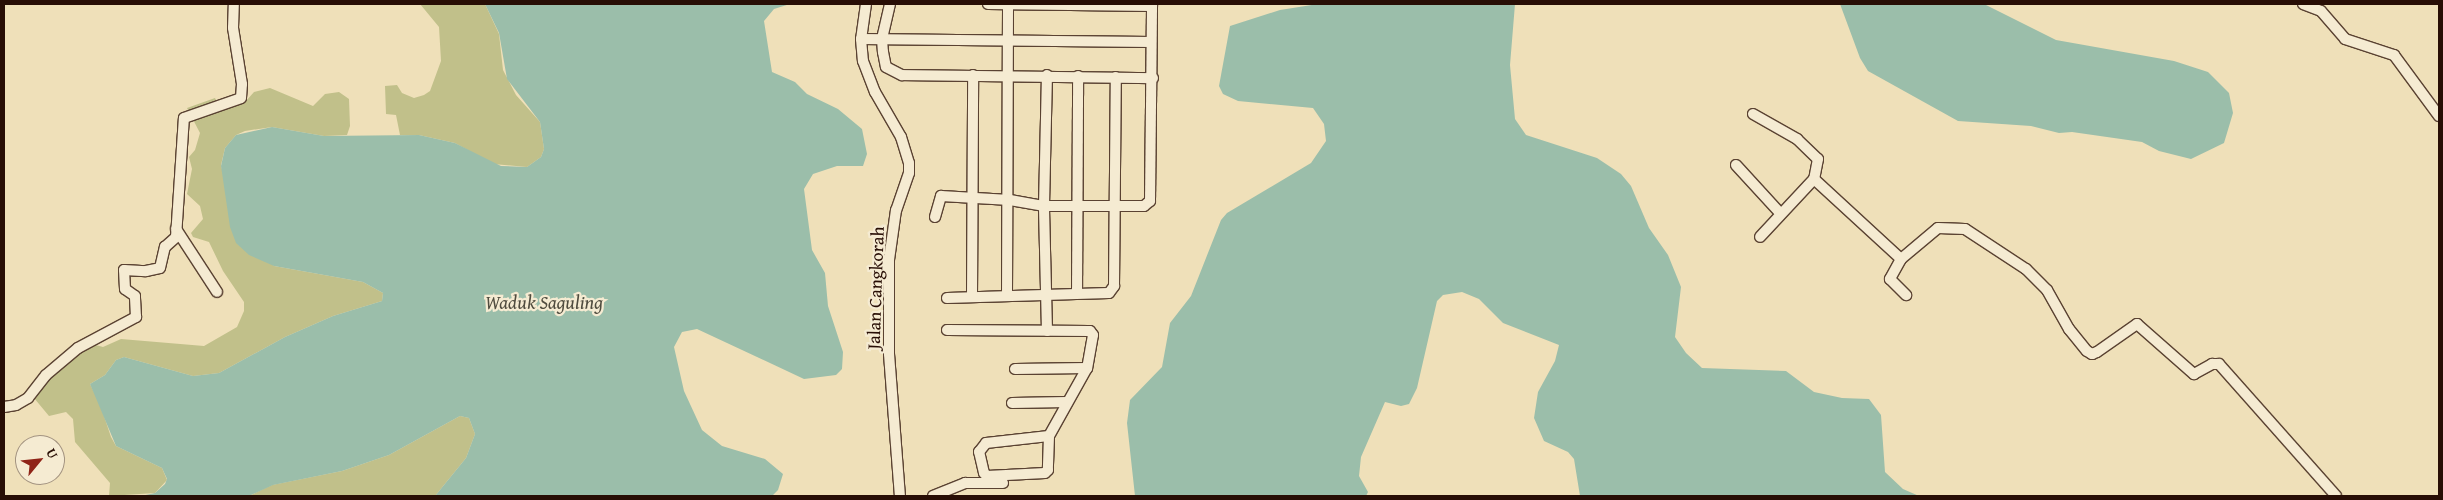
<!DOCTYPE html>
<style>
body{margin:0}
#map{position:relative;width:2443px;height:500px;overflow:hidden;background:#efe0b9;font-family:"Gentium Book Plus",serif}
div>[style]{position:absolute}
.green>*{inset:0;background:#c1c08a}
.water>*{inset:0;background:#9bbeaa}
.roads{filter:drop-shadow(1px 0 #5a4232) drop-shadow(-1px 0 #5a4232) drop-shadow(0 1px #5a4232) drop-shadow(0 -1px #5a4232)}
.minor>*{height:10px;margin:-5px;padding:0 5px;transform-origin:5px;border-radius:5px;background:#f5ebd2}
span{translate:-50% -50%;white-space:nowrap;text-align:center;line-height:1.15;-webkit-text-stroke:4.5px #f5ebd2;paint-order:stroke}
.street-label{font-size:18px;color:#280e05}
.water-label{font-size:19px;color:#504c3f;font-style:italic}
.frame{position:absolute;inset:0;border:5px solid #280e05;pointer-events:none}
.north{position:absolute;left:15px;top:435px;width:50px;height:50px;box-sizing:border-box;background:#f5ebd2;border:1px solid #a39380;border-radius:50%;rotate:62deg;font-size:14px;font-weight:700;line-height:20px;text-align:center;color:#280e05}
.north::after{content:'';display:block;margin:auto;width:18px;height:22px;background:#8f2418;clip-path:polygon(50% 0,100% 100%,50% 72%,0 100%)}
</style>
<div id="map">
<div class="green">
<div style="clip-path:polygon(420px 4px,485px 4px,499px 34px,503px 70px,516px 95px,540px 122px,544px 149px,541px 157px,527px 167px,493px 164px,455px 143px,419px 135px,400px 135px,396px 115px,386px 114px,385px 86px,397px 85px,402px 93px,414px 98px,424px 95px,430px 91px,441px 61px,439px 27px)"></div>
<div style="clip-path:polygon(270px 88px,313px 106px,325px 94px,339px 92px,349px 99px,350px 126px,347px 135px,324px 136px,272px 127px,245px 131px,236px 135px,225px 148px,221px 165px,227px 191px,274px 266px,363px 282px,383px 293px,382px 301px,333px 316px,285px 337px,219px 373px,193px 376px,124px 357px,116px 360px,105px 375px,90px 384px,100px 404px,111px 437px,116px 446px,162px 468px,167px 480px,155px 493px,109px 496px,110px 483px,75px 442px,73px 419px,66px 412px,49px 416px,34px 398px,40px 387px,58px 369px,92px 344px,103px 347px,121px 339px,204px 346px,237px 327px,244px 311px,244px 302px,223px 271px,209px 242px,193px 237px,191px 233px,203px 219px,200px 206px,187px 194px,192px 169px,189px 157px,195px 150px,200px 133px,187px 108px,215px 98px,217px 102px,246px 101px,254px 92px)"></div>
<div style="clip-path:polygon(460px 416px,469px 418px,475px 434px,466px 458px,435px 496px,249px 496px,272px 485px,342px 471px,389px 455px)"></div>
</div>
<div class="water">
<div style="clip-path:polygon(485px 4px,790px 4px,774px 9px,764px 21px,772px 72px,795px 82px,807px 94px,838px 109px,862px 129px,867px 154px,863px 166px,837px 166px,813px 174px,804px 189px,812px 250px,825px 273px,828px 306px,843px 352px,842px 369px,836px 375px,804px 379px,697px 329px,682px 332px,674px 347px,684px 391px,702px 430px,722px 446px,765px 459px,783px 474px,778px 490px,772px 496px,435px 496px,466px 458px,475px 434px,469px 418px,460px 416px,389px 455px,342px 471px,273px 485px,249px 496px,141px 496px,155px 493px,165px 484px,167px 479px,162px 468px,116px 446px,90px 384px,105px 375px,116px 360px,124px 357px,193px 376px,219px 373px,285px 337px,333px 316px,382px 301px,383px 293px,363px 282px,274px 266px,249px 255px,236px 243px,230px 227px,221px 166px,225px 148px,236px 135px,272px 127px,324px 136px,419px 135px,455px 143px,501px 166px,527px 167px,541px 157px,544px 149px,540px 122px,507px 79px,499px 33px)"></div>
<div style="clip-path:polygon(1318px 4px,1515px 4px,1510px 65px,1515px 119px,1526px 135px,1597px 158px,1621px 174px,1631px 186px,1649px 228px,1668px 255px,1681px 287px,1675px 337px,1686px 353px,1702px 368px,1786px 371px,1814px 392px,1842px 398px,1869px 399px,1881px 415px,1885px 472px,1903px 489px,1919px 496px,1580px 496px,1574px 459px,1568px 452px,1544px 441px,1534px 418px,1538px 392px,1555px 361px,1559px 345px,1503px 323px,1479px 299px,1462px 292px,1443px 295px,1437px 301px,1417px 388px,1409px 404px,1401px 406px,1385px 402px,1361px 457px,1359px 476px,1368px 492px,1366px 496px,1135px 496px,1127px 423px,1130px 400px,1162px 367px,1170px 323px,1191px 296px,1221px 220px,1227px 213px,1311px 163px,1326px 141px,1324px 124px,1313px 108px,1238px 101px,1223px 94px,1219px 86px,1230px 26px,1280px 10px)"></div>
<div style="clip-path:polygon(1840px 4px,1984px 4px,2056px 40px,2174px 61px,2208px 72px,2229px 93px,2233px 113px,2224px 143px,2191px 159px,2159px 151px,2142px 142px,2072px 132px,2059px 133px,2031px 126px,1958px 121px,1868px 71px,1860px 58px)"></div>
</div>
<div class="roads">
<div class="minor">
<div style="left:866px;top:4px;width:35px;rotate:98deg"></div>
<div style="left:861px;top:39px;width:22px;rotate:85deg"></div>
<div style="left:863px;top:61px;width:33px;rotate:69deg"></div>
<div style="left:875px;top:92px;width:52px;rotate:60deg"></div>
<div style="left:901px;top:137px;width:27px;rotate:73deg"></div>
<div style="left:909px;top:163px;width:10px;rotate:90deg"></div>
<div style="left:909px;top:173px;width:39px;rotate:109deg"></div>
<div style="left:896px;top:210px;width:50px;rotate:98deg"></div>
<div style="left:889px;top:260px;width:94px;rotate:90deg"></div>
<div style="left:889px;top:354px;width:142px;rotate:85.6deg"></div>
<div style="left:890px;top:4px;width:36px;rotate:103deg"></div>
<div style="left:882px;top:39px;width:13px;rotate:86deg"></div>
<div style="left:883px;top:52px;width:15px;rotate:79deg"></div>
<div style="left:886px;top:67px;width:18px;rotate:27deg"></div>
<div style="left:902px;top:75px;width:251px;rotate:0.7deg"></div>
<div style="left:988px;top:4px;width:164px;rotate:0.7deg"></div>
<div style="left:2303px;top:4px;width:19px;rotate:21deg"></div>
<div style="left:2321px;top:11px;width:37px;rotate:49deg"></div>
<div style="left:2345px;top:39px;width:52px;rotate:18.1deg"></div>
<div style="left:2394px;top:55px;width:76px;rotate:53.6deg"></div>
<div style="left:861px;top:39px;width:290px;rotate:0.6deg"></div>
<div style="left:1753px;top:114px;width:51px;rotate:29.6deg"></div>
<div style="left:1797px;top:139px;width:29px;rotate:44deg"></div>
<div style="left:1818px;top:159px;width:20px;rotate:101deg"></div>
<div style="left:1814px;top:179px;width:79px;rotate:133deg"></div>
<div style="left:1736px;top:165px;width:65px;rotate:47.5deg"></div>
<div style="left:1814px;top:179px;width:118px;rotate:42.6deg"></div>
<div style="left:1901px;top:259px;width:23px;rotate:119deg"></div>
<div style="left:1890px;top:279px;width:23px;rotate:45deg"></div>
<div style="left:935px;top:217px;width:22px;rotate:-74deg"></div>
<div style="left:941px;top:196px;width:69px;rotate:3.3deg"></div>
<div style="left:1010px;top:200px;width:35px;rotate:10deg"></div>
<div style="left:1044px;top:206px;width:100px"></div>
<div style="left:1144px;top:206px;width:8px;rotate:-40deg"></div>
<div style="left:1150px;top:201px;width:197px;rotate:-89.4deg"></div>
<div style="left:176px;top:229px;width:75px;rotate:56.9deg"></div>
<div style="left:1901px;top:259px;width:48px;rotate:-40deg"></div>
<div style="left:1938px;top:228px;width:27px;rotate:2deg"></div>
<div style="left:1965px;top:229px;width:73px;rotate:33.3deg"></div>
<div style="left:2026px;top:269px;width:30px;rotate:45deg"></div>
<div style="left:2047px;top:290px;width:45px;rotate:60.6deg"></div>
<div style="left:2069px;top:329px;width:28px;rotate:51deg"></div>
<div style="left:2087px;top:351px;width:6px;rotate:31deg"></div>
<div style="left:2092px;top:354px;width:5px;rotate:-22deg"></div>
<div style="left:2097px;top:352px;width:49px;rotate:-35deg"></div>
<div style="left:2137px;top:324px;width:76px;rotate:41.3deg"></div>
<div style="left:2194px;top:374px;width:21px;rotate:-29deg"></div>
<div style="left:2212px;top:364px;width:7px"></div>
<div style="left:2219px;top:364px;width:176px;rotate:48.4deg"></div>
<div style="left:1077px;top:293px;width:217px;rotate:-89.7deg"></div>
<div style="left:1007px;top:296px;width:292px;rotate:-89.8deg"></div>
<div style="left:972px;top:297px;width:222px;rotate:-89.7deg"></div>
<div style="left:947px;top:298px;width:162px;rotate:-1.8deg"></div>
<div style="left:1109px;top:293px;width:9px;rotate:-54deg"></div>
<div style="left:1114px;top:286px;width:209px;rotate:-89.5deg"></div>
<div style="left:947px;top:330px;width:143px;rotate:0.4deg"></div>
<div style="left:1090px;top:331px;width:5px;rotate:53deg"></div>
<div style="left:1093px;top:335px;width:34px;rotate:100deg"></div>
<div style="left:1087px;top:368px;width:72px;rotate:179.2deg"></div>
<div style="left:1047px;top:331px;width:125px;rotate:-91.4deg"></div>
<div style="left:1044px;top:206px;width:131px;rotate:-88.7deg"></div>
<div style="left:1012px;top:403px;width:55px;rotate:-1deg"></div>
<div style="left:4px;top:407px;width:12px;rotate:-9deg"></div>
<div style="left:16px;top:405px;width:14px;rotate:-30deg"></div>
<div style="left:28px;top:398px;width:29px;rotate:-52deg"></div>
<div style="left:46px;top:375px;width:42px;rotate:-40.2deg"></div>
<div style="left:78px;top:348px;width:66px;rotate:-28.1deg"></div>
<div style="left:136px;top:317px;width:21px;rotate:-93deg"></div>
<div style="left:135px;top:296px;width:12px;rotate:-145deg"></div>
<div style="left:125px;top:289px;width:19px;rotate:-93deg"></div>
<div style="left:124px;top:270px;width:22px;rotate:3deg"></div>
<div style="left:146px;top:271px;width:14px;rotate:-12deg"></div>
<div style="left:160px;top:268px;width:22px;rotate:-77deg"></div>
<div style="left:165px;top:247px;width:15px;rotate:-42deg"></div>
<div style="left:176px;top:237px;width:119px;rotate:-86.2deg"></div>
<div style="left:184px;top:118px;width:60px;rotate:-19.3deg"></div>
<div style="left:241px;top:98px;width:14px;rotate:-86deg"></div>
<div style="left:242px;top:84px;width:57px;rotate:-99.1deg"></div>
<div style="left:233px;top:28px;width:24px;rotate:-88deg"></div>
<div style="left:1049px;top:436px;width:34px;rotate:92deg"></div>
<div style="left:1048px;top:470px;width:4px;rotate:135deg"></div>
<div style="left:1045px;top:473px;width:58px;rotate:177deg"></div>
<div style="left:987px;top:476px;width:4px;rotate:-135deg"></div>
<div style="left:984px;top:473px;width:22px;rotate:-103deg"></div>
<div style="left:979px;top:452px;width:11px;rotate:-52deg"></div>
<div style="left:986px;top:443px;width:63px;rotate:-6.3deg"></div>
<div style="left:1049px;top:436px;width:78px;rotate:-60.8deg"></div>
<div style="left:933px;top:496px;width:35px;rotate:-22deg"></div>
<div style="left:965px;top:483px;width:38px"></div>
</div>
</div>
<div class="street-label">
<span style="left:876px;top:288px;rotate:-88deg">Jalan Cangkorah</span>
</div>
<div class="water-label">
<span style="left:544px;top:303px">Waduk Saguling</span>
</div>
<div class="frame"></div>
<div class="north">U</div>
</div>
